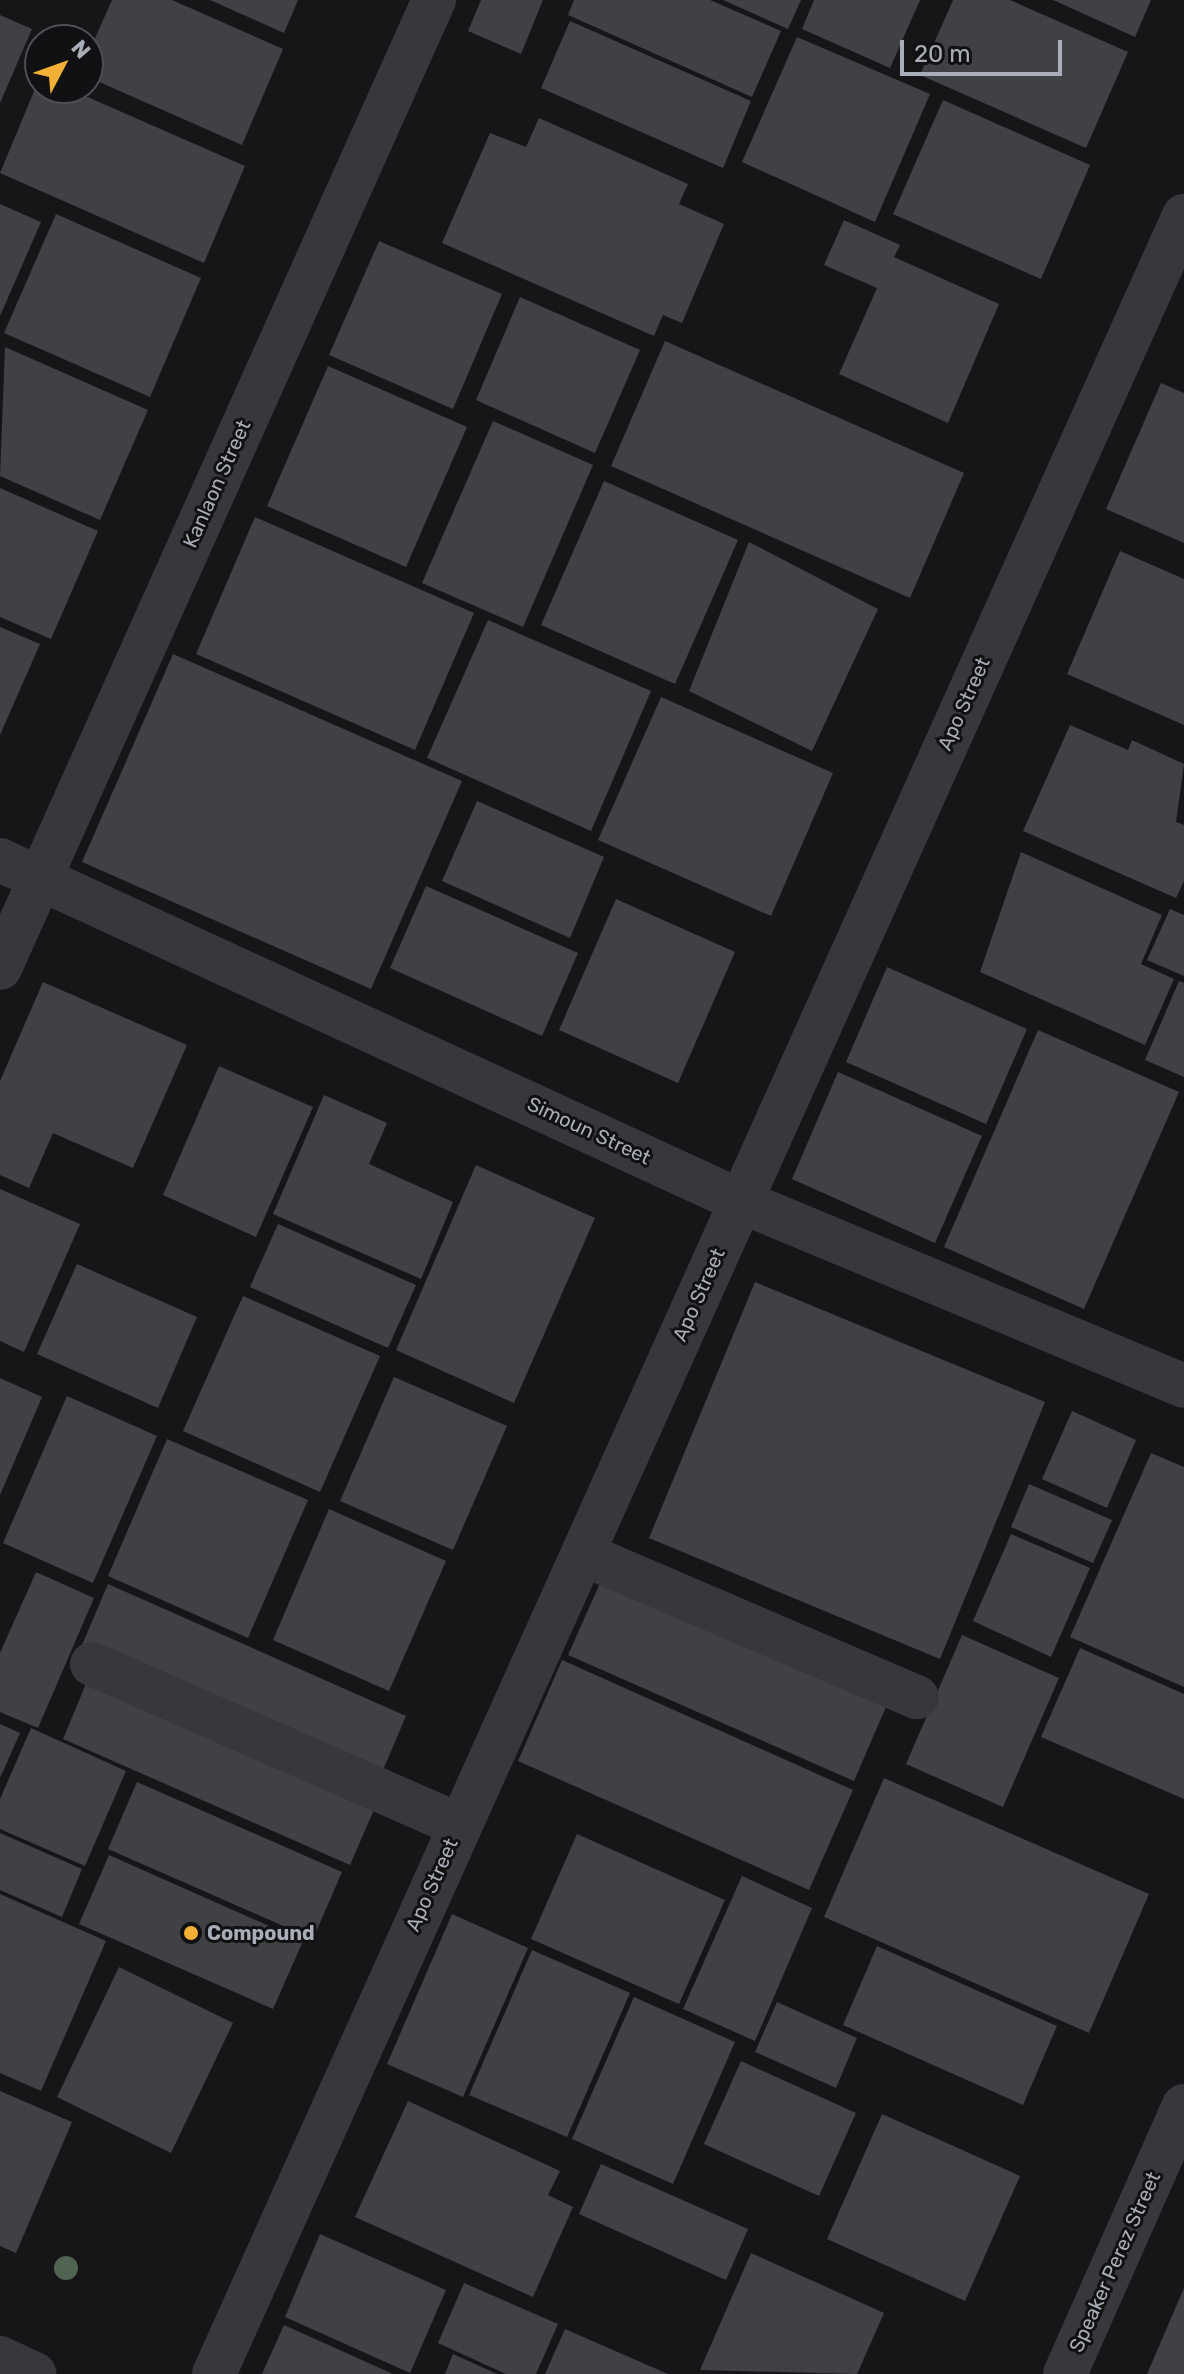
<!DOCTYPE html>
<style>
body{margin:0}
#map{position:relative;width:1184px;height:2374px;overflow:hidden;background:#161618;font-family:Rubik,sans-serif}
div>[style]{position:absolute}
.building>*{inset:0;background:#404145}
.minor>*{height:44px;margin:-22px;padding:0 22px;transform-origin:22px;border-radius:22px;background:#37383d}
.tertiary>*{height:44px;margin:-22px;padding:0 22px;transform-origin:22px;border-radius:22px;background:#37383d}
.trees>*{width:24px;height:24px;margin:-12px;border-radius:50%;background:#506452}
.dots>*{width:22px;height:22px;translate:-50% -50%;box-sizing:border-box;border:4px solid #111113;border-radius:50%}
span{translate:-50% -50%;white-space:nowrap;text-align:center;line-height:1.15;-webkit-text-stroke:6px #111113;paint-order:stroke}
.street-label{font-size:20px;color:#a8adb8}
.poi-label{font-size:20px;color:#a8adb8;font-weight:700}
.left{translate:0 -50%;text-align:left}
.north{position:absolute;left:24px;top:24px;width:80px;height:80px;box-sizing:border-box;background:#111113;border:2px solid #4d4f55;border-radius:50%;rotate:49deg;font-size:22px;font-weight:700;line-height:32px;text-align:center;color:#a8adb8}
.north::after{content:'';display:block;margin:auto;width:28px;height:36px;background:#f2b134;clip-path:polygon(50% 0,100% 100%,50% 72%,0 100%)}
.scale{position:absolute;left:900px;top:40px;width:162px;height:36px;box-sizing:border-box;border:4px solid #a8adb8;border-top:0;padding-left:10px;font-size:24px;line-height:28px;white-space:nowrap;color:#a8adb8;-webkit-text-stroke:6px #111113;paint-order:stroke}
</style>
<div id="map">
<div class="building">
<div style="clip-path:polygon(112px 0,172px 0,283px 49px,242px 145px,88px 77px,88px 54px)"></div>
<div style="clip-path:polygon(210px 0,298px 0,284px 33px)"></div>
<div style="clip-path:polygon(481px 0,543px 0,521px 54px,468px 31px)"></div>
<div style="clip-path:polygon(574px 0,710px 0,781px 31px,752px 97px,568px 15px)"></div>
<div style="clip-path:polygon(723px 0,801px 0,788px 29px)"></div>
<div style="clip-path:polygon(814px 0,920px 0,890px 68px,802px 29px)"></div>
<div style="clip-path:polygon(953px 0,1010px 0,1128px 52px,1086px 148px,920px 75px)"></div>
<div style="clip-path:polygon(1053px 0,1151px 0,1135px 37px)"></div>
<div style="clip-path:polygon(0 15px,32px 29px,0 103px)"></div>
<div style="clip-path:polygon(570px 21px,751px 101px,723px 168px,541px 88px)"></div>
<div style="clip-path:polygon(797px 37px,930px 94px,875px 222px,742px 162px)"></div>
<div style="clip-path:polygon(40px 77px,40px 88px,67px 88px,245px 166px,204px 263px,0 173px)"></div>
<div style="clip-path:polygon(943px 100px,1090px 165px,1041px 279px,893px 214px)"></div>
<div style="clip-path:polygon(539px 118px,688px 184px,679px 204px,724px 224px,682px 323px,663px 315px,654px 336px,442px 243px,490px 133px,526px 147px)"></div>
<div style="clip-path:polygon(0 204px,41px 222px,0 316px)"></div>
<div style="clip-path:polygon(56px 214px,201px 278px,150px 397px,4px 333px)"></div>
<div style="clip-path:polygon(844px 220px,900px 245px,894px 257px,999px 304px,948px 423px,839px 374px,877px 288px,824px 265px)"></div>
<div style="clip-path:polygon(379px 241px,502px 294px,453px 409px,329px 355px)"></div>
<div style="clip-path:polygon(520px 297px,640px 350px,595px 453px,476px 400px)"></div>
<div style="clip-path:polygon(665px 341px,964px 473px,910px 598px,611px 466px)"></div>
<div style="clip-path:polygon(5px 347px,148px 410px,100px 520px,0 476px)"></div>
<div style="clip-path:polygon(328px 366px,467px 427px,406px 567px,267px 506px)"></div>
<div style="clip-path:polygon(1161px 383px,1184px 393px,1184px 543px,1106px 509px)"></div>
<div style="clip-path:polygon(493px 421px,593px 465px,523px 627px,422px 583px)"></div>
<div style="clip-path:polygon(604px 481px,738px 540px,675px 684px,541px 625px)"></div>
<div style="clip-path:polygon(0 488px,98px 531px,51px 639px,0 617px)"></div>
<div style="clip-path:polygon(255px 517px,474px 613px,415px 750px,196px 654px)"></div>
<div style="clip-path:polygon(749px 542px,878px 609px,812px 751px,689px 691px)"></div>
<div style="clip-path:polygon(1120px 551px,1184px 579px,1184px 725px,1067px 674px)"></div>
<div style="clip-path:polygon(488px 620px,651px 691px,591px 831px,427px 758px)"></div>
<div style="clip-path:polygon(0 627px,40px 644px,0 735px)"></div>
<div style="clip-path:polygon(173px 654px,462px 781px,371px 989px,82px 862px)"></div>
<div style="clip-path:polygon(661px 697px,833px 773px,771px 916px,598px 840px)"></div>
<div style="clip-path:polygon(1070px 725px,1128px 750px,1132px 740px,1184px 764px,1176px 822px,1184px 825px,1184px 881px,1176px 898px,1023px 831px)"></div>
<div style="clip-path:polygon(477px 801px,604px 857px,570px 938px,442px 881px)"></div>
<div style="clip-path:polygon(1021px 852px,1162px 915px,1141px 964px,1174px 979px,1145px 1045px,980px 972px)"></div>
<div style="clip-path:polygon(426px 886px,578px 953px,542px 1036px,390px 968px)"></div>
<div style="clip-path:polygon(616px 899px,735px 952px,678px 1083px,559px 1030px)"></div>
<div style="clip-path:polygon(1170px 909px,1184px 915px,1184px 976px,1147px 960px)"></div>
<div style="clip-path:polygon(887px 967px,1027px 1029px,986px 1124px,846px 1062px)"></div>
<div style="clip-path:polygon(1179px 981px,1184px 983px,1184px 1077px,1145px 1060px)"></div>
<div style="clip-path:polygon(43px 982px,187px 1045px,133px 1168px,53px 1133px,29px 1188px,0 1175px,0 1081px)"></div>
<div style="clip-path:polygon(1038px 1030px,1179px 1092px,1084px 1309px,944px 1247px)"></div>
<div style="clip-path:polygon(219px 1066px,313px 1107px,256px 1237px,163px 1195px)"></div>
<div style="clip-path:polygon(838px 1072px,982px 1136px,935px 1243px,792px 1179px)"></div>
<div style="clip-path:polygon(324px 1095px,387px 1123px,369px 1164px,453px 1202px,421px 1279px,273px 1214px)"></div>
<div style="clip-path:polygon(476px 1165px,595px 1218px,514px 1403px,396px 1350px)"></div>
<div style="clip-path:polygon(0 1189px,80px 1224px,24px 1352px,0 1341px)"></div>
<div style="clip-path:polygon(278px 1224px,416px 1285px,388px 1348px,250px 1287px)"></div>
<div style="clip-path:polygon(77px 1264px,197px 1317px,158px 1408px,37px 1354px)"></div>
<div style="clip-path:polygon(755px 1282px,1045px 1402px,940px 1659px,649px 1538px)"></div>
<div style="clip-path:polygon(243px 1296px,380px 1356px,320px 1492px,183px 1431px)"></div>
<div style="clip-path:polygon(394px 1377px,507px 1426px,453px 1550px,340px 1501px)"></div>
<div style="clip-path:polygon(0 1378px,42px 1397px,0 1495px)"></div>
<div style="clip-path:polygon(67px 1396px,157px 1436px,93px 1583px,3px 1543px)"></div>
<div style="clip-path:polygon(1072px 1411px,1136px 1440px,1107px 1508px,1042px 1479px)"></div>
<div style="clip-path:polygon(167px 1439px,308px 1500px,248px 1638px,108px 1576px)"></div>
<div style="clip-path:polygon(1151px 1453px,1184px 1467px,1184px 1687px,1070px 1637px)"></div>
<div style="clip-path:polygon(1029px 1484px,1112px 1520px,1093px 1563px,1011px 1527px)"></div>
<div style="clip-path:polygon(329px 1509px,446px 1561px,389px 1691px,273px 1640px)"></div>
<div style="clip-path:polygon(1011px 1534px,1090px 1568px,1051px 1657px,973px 1621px)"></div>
<div style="clip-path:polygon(36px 1572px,94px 1598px,38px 1728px,0 1712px,0 1653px)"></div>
<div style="clip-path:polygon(604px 1574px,889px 1700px,854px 1781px,568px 1655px)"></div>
<div style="clip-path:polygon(108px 1584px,406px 1716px,380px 1777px,82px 1645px)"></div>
<div style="clip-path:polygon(962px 1635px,1059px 1678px,1003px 1807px,906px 1764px)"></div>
<div style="clip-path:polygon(1080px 1648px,1184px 1694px,1184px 1799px,1041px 1737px)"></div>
<div style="clip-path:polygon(562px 1660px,853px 1790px,809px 1890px,518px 1761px)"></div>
<div style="clip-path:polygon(88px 1679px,376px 1805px,350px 1865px,63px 1739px)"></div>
<div style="clip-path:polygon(0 1724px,20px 1733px,0 1778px)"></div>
<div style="clip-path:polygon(31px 1728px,126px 1771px,85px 1866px,0 1829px,0 1799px)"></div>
<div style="clip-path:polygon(884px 1778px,1149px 1894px,1089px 2033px,824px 1917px)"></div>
<div style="clip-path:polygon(137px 1782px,342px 1872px,313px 1939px,108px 1849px)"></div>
<div style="clip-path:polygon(0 1833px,82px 1869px,62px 1917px,0 1890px)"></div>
<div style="clip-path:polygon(577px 1834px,725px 1900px,679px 2004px,531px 1939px)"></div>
<div style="clip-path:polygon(109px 1855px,303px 1941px,273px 2009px,79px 1924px)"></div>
<div style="clip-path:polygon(742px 1876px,812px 1908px,755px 2041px,683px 2009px)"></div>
<div style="clip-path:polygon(0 1894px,106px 1941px,41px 2091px,0 2073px)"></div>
<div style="clip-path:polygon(452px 1914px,528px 1948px,463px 2097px,387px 2064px)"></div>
<div style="clip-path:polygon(877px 1946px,1057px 2026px,1023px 2105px,843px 2025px)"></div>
<div style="clip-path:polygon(532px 1950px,630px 1993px,567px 2137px,469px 2095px)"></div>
<div style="clip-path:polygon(119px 1967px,233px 2023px,171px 2153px,57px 2097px)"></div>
<div style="clip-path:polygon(634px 1997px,735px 2042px,673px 2184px,572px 2139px)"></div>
<div style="clip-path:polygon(777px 2002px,857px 2038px,836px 2088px,755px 2052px)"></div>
<div style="clip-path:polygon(741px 2061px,856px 2113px,819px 2196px,704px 2144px)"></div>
<div style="clip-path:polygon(0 2091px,72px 2122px,16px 2253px,0 2246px)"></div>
<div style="clip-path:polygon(408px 2101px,560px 2171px,548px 2195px,573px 2207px,533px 2297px,355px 2217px)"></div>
<div style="clip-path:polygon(882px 2114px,1020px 2176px,965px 2301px,827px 2239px)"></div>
<div style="clip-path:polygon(601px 2164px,748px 2229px,726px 2280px,579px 2214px)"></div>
<div style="clip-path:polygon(320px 2234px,446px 2290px,410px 2373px,285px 2317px)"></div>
<div style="clip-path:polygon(751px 2253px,884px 2313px,857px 2374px,700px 2370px)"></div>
<div style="clip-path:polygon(464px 2283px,558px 2324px,536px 2374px,506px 2374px,438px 2343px)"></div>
<div style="clip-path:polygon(1184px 2288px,1184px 2374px,1147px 2374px)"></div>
<div style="clip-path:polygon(284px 2325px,393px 2374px,262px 2374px)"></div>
<div style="clip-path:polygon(565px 2329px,668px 2374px,545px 2374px)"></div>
<div style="clip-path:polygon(453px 2354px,497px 2374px,445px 2374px)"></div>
</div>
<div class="minor">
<div style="left:0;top:860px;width:815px;rotate:24.74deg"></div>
<div style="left:740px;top:1201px;width:481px;rotate:22.6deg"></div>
<div style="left:0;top:968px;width:1061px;rotate:-65.85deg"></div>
<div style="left:585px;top:1555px;width:361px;rotate:23.2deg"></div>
<div style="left:92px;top:1664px;width:401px;rotate:23.7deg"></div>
<div style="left:214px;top:2374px;width:2366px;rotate:-65.8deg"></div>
<div style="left:1065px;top:2374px;width:293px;rotate:-66.1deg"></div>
</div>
<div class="tertiary">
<div style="left:0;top:2358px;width:38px;rotate:25deg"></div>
</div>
<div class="trees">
<div style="left:66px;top:2268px"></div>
</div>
<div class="dots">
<div style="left:191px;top:1933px;background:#f2b134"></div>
</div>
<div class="street-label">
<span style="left:217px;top:484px;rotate:-66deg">Kanlaon Street</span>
<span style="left:964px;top:704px;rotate:-66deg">Apo Street</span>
<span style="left:589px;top:1131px;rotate:25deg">Simoun Street</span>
<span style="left:699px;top:1295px;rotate:-66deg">Apo Street</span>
<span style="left:432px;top:1885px;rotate:-66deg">Apo Street</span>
<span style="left:1115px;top:2262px;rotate:-66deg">Speaker Perez Street</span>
</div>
<div class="poi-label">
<span class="left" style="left:207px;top:1933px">Compound</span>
</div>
<div class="north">N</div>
<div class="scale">20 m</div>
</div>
